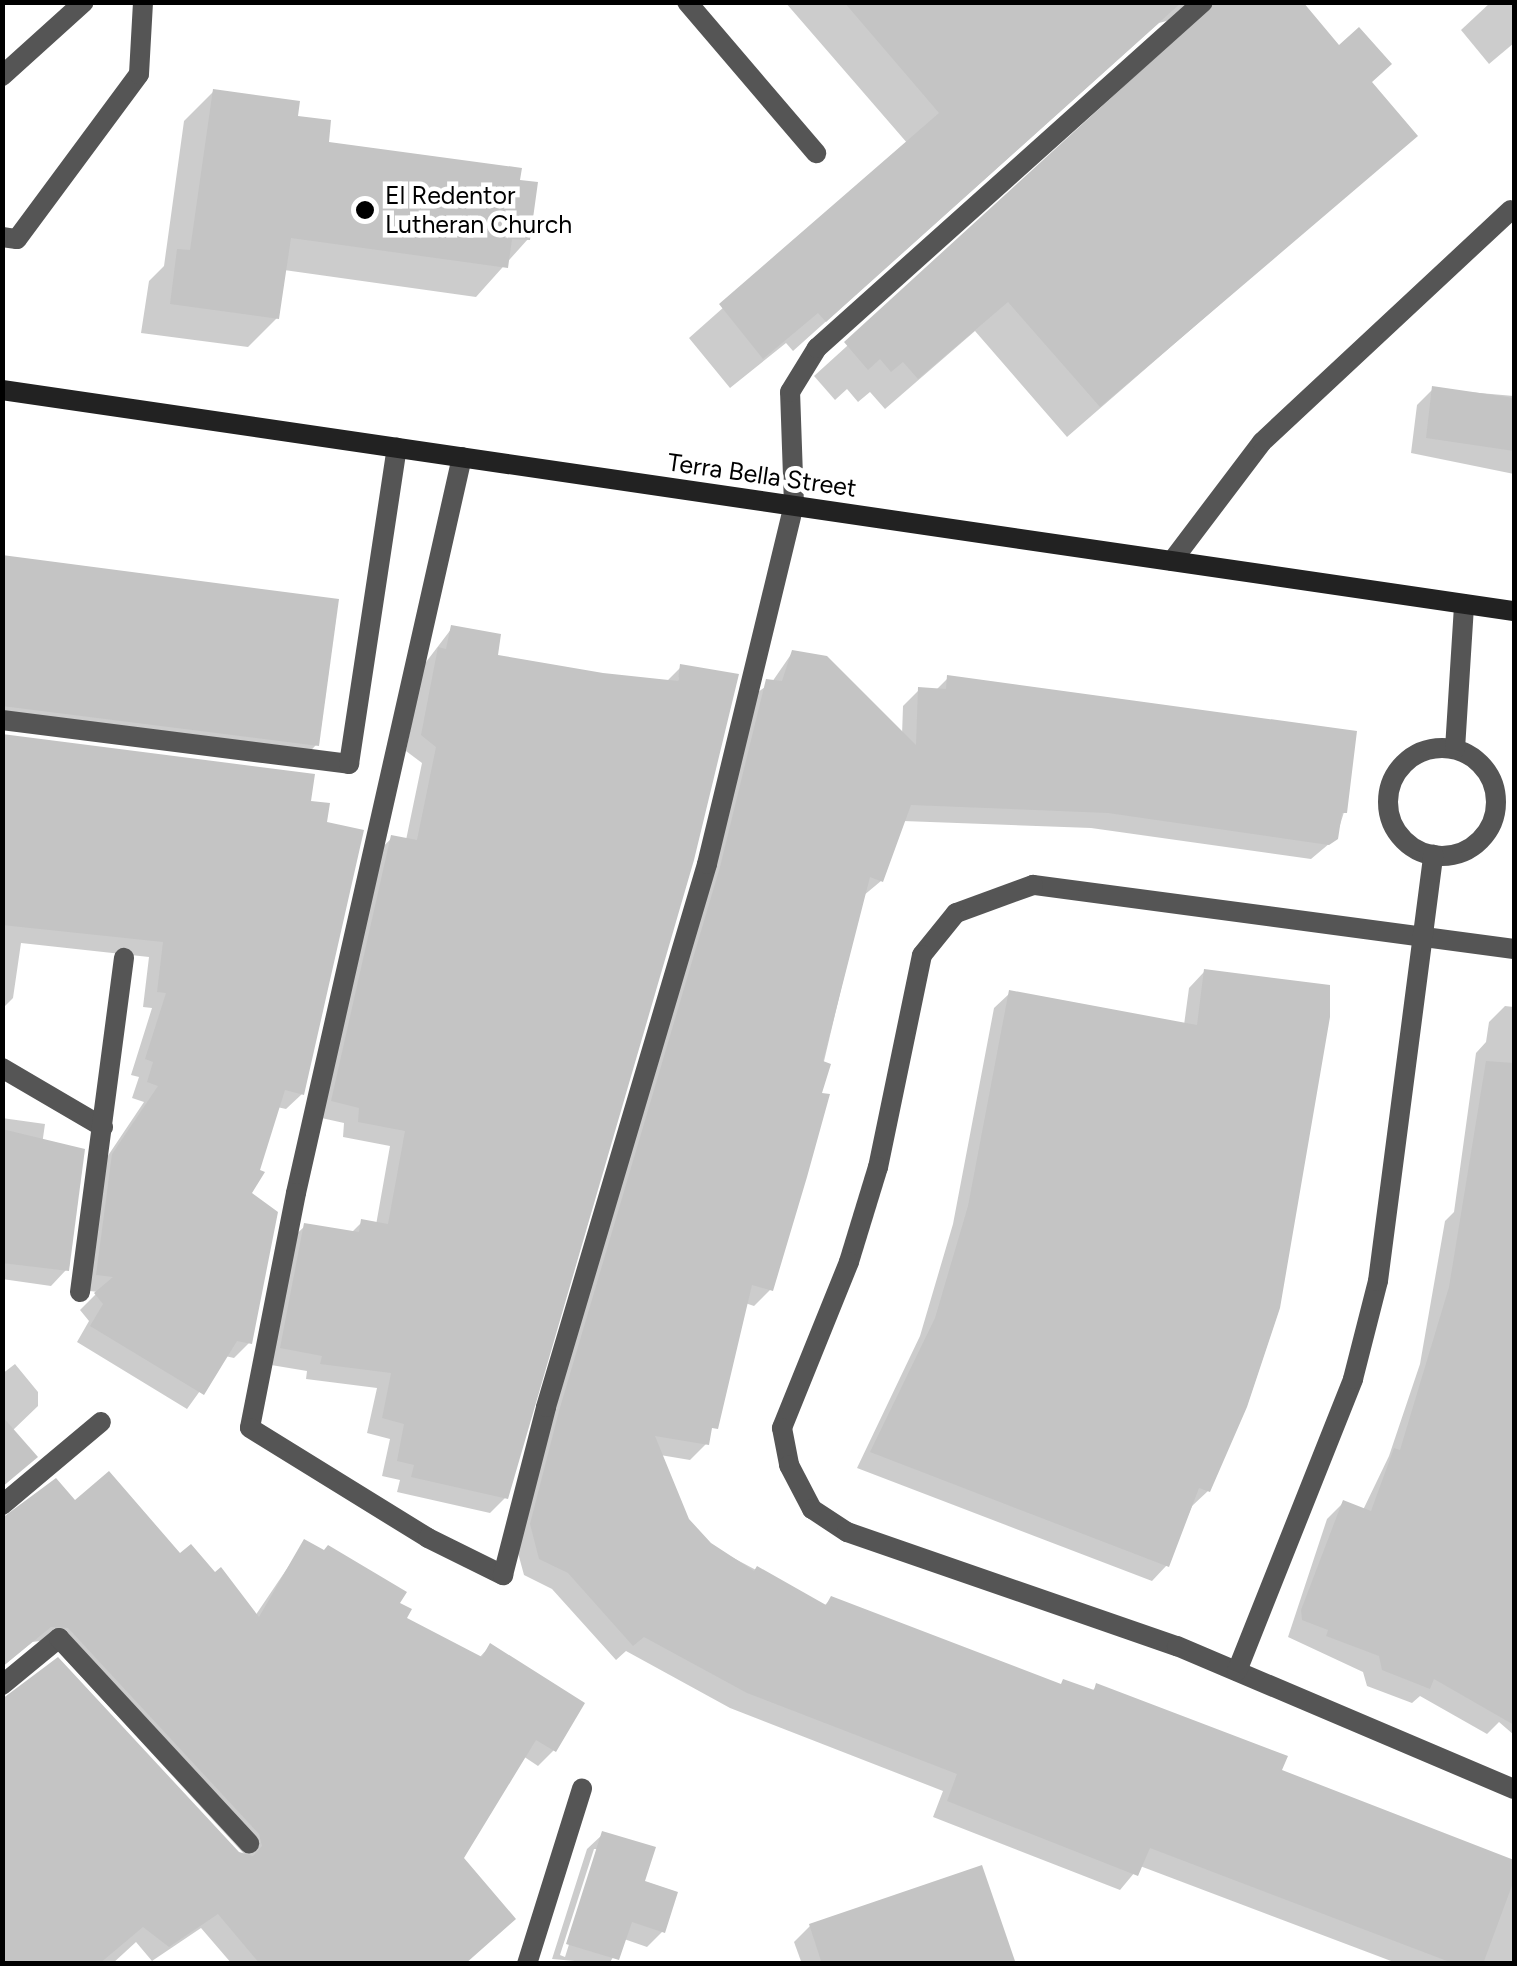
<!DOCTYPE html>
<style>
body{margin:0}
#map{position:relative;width:1517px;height:1966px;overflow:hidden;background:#fff;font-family:Figtree,sans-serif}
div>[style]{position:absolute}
.shadow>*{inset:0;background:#0003}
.building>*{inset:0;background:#c4c4c4}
.service>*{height:20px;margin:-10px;padding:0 10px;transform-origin:10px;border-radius:10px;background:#555}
.service>.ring{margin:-10px;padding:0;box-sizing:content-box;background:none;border:20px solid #555;border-radius:50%}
.secondary>*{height:20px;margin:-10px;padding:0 10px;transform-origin:10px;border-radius:10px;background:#222}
.dots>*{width:28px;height:28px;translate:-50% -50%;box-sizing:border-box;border:5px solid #fff;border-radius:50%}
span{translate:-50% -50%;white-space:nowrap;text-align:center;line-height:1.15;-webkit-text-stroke:9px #fff;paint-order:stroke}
.poi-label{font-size:25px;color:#000}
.left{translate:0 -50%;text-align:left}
.street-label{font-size:25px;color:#000}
.frame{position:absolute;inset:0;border:5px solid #000;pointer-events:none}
</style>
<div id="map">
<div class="shadow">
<div style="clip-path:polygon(785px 2px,1286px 2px,1415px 135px,1067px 437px,975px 331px,885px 409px,870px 392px,858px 402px,847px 389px,835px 400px,814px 376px,1182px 42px,1174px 19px,1159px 23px,793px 351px,786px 343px,730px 388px,689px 338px,908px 144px)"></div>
<div style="clip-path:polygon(1491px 2px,1514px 2px,1514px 43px,1489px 64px,1461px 30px)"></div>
<div style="clip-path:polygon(214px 91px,295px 118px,326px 144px,528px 239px,476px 297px,284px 270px,277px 318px,248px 347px,141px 333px,149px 281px,164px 266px,184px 121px)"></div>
<div style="clip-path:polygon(1433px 389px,1514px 396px,1514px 474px,1411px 453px,1417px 405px)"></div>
<div style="clip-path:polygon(2px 558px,316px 745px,301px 761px,2px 723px)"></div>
<div style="clip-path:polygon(452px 628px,495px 657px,602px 675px,666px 682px,681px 667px,506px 1497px,490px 1513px,397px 1492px,400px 1480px,382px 1476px,390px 1439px,367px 1433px,377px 1388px,306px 1379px,307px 1371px,265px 1364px,289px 1241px,305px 1226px,351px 1233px,362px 1222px,376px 1225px,390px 1146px,343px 1137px,344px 1123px,317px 1117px,376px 853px,392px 838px,406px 840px,422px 763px,406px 751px,423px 666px)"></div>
<div style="clip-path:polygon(792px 653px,902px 735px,903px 706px,919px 690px,935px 691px,948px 678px,1344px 812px,1336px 838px,1311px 859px,1091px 828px,903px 821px,881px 881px,863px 896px,770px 1290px,754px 1306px,745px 1303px,706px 1444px,690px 1460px,660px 1455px,687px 1521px,709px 1545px,824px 1606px,831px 1599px,1059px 1686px,1091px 1692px,1097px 1686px,1279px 1771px,1514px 1863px,1514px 1964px,1399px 1964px,1140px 1866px,1120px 1890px,933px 1817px,943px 1791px,730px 1708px,626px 1651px,616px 1660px,552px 1589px,524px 1575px,515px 1542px,751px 697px,772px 682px)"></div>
<div style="clip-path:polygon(2px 736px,309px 803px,302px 1094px,286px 1109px,277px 1107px,249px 1194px,250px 1342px,234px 1358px,225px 1356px,187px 1409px,77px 1342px,89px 1321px,80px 1310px,98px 1292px,82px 1290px,97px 1172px,144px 1102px,132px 1098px,139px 1077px,131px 1075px,152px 1008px,143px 1007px,149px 957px,21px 943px,13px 998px,2px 1009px)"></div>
<div style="clip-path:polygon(1204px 972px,1208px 1491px,1192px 1506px,1167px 1565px,1152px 1581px,857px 1468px,920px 1336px,953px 1224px,994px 1008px,1010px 993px,1184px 1025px,1189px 988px)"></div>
<div style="clip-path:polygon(1505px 1006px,1514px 1007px,1514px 1735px,1499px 1722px,1487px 1734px,1420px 1696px,1412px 1703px,1367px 1686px,1363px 1672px,1288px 1637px,1327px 1519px,1343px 1503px,1363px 1510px,1389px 1456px,1420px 1364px,1445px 1221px,1454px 1212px,1476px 1053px,1486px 1042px,1489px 1022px)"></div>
<div style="clip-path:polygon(2px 1118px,45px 1124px,42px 1145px,66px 1270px,51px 1286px,2px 1279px)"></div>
<div style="clip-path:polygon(15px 1364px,38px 1392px,38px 1406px,12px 1431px,19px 1472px,2px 1487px,2px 1374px)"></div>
<div style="clip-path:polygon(75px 1504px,180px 1556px,255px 1616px,305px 1542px,397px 1604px,403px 1619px,479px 1658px,490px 1646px,554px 1750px,538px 1766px,523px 1756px,461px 1858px,463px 1964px,232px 1964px,201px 1928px,152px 1961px,136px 1942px,112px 1964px,2px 1964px,245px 1855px,48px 1640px,32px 1642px,2px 1667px,2px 1519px)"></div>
<div style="clip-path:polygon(evenodd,603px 1834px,642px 1883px,663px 1931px,647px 1947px,624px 1939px,609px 1964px,552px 1959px,587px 1849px,603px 1834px,594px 1849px,599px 1849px,565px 1957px,560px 1955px,594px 1849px)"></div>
<div style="clip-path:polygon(810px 1926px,1010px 1964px,802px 1964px,794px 1942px)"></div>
</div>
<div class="building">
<div style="clip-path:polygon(844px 2px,1182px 2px,826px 322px,818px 313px,763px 359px,719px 304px,939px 113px)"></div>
<div style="clip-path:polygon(1216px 2px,1303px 2px,1339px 45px,1359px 27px,1392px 64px,1372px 82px,1418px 136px,1100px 407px,1008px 302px,918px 379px,903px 362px,891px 372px,880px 359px,868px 370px,844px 342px)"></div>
<div style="clip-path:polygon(213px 89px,300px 101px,298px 116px,331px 120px,329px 142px,522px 168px,520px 180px,538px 182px,530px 240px,512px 239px,508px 268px,291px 238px,279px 319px,170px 304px,177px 249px,190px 250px)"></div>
<div style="clip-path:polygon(1432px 386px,1514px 398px,1514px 451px,1426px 438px)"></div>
<div style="clip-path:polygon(2px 555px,339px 599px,319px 746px,2px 706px)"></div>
<div style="clip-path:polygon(451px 625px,501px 634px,498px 655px,603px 673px,678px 681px,680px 664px,739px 674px,694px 860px,508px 1499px,411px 1477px,414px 1465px,397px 1461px,404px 1424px,382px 1418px,391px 1373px,320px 1364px,322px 1356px,280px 1348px,304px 1223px,359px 1232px,361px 1219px,388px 1224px,405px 1131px,358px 1122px,359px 1108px,331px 1101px,391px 835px,417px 840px,436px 747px,421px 735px,438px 647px,446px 649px)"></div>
<div style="clip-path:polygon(792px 650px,827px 656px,916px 745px,918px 687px,946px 689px,947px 675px,1357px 731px,1347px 813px,1342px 813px,1338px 839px,1329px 845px,1108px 813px,911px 805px,883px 882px,870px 877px,823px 1061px,831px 1064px,822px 1093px,830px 1094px,807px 1177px,773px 1291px,752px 1285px,718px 1429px,712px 1428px,709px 1445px,655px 1436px,689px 1519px,711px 1543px,754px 1571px,757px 1566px,826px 1605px,831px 1596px,1061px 1684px,1063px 1679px,1094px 1690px,1096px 1683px,1288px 1756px,1282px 1770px,1514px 1860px,1514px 1880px,1483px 1964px,1455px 1964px,1150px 1848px,1138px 1876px,947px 1801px,957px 1774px,747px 1693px,644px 1637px,633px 1646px,568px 1573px,539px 1559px,530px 1524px,559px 1411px,720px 867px,766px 679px,782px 681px)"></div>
<div style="clip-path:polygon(2px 734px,315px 774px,311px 801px,330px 803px,327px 822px,364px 830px,304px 1095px,285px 1090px,260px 1170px,265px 1172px,252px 1193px,278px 1212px,252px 1344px,237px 1341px,204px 1395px,90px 1326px,103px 1304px,94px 1293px,113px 1277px,96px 1275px,112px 1154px,158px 1086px,147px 1082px,153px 1062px,145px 1059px,166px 993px,157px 992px,163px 942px,2px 925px)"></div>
<div style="clip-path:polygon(1204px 969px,1330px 985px,1330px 1017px,1280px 1308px,1247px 1407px,1210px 1492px,1199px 1488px,1169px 1567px,870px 1452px,935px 1318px,968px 1206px,1009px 990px,1197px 1025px)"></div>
<div style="clip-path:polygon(1486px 1061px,1514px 1063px,1514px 1725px,1434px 1679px,1430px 1689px,1382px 1670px,1379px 1656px,1326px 1636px,1328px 1630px,1302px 1620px,1301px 1610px,1343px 1500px,1371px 1511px,1394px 1448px,1400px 1450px,1449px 1287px)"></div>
<div style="clip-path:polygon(2px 1129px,85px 1149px,69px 1271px,2px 1263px)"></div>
<div style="clip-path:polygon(2px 1416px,38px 1457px,2px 1487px)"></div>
<div style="clip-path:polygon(109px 1471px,180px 1553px,191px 1544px,215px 1572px,221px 1567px,259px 1617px,304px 1539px,324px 1550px,328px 1545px,407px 1592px,400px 1603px,412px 1609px,407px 1618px,482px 1657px,490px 1643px,585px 1703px,556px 1752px,536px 1740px,464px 1858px,516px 1919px,465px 1964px,260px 1964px,218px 1914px,169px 1947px,143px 1927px,99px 1964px,2px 1964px,2px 1699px,58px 1657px,239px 1852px,253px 1856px,262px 1846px,259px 1834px,68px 1628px,51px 1627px,2px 1667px,2px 1518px,56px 1478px,75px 1500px)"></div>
<div style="clip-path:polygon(602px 1831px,656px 1847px,645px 1881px,678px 1892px,665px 1933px,632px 1922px,619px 1960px,566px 1944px)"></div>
<div style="clip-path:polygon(982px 1865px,1016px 1964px,822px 1964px,809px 1924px)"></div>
</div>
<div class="service">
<div style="left:687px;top:2px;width:199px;rotate:49.5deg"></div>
<div style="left:2px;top:76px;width:110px;rotate:-42.1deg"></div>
<div style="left:2px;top:237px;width:15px;rotate:8deg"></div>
<div style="left:17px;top:239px;width:205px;rotate:-53.5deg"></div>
<div style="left:139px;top:74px;width:72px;rotate:-86.8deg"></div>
<div style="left:462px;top:457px;width:754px;rotate:102.71deg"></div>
<div style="left:296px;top:1193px;width:239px;rotate:101.1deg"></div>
<div style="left:250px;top:1428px;width:209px;rotate:31.7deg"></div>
<div style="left:428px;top:1538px;width:84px;rotate:26.3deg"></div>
<div style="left:503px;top:1575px;width:173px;rotate:-75.6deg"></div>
<div style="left:546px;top:1407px;width:566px;rotate:-73.48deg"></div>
<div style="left:707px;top:864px;width:369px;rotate:-76.4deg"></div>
<div style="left:794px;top:505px;width:113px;rotate:-92deg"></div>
<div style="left:790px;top:392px;width:52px;rotate:-58.5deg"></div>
<div style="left:817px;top:348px;width:518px;rotate:-41.87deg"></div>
<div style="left:1172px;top:561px;width:149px;rotate:-52.9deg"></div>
<div style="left:1262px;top:442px;width:340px;rotate:-43deg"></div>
<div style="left:2px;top:720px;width:350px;rotate:7.2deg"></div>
<div style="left:349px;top:764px;width:320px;rotate:-81.4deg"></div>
<div class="ring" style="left:1388px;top:748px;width:88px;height:88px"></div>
<div style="left:1455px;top:749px;width:145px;rotate:-86.4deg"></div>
<div style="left:1514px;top:949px;width:485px;rotate:-172.4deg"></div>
<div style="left:1033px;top:885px;width:82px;rotate:160deg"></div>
<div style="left:956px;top:913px;width:54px;rotate:129deg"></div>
<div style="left:922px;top:955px;width:217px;rotate:101.7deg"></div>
<div style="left:878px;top:1167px;width:99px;rotate:107deg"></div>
<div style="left:849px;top:1262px;width:179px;rotate:112deg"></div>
<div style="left:782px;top:1428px;width:38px;rotate:79deg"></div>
<div style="left:789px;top:1465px;width:50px;rotate:62.4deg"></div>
<div style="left:812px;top:1509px;width:42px;rotate:33.3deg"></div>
<div style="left:847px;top:1532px;width:349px;rotate:19.1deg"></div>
<div style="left:1177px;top:1646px;width:366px;rotate:23deg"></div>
<div style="left:2px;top:1068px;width:117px;rotate:30.3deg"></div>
<div style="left:80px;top:1292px;width:337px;rotate:-82.5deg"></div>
<div style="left:2px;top:1505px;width:129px;rotate:-40deg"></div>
<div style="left:1237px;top:1671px;width:314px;rotate:-68.3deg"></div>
<div style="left:1353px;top:1379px;width:101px;rotate:-75.7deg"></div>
<div style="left:1378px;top:1281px;width:430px;rotate:-82.6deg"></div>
<div style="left:2px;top:1685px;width:74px;rotate:-39.5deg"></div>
<div style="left:59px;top:1638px;width:280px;rotate:47.2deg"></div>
<div style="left:527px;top:1964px;width:184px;rotate:-72.6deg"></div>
</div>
<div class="secondary">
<div style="left:2px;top:390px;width:1528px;rotate:8.32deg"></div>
</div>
<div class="dots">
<div style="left:365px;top:210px;background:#000"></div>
</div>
<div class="poi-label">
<span class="left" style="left:385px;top:210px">El Redentor<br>Lutheran Church</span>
</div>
<div class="street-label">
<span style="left:762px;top:475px;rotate:8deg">Terra Bella Street</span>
</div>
<div class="frame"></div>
</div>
